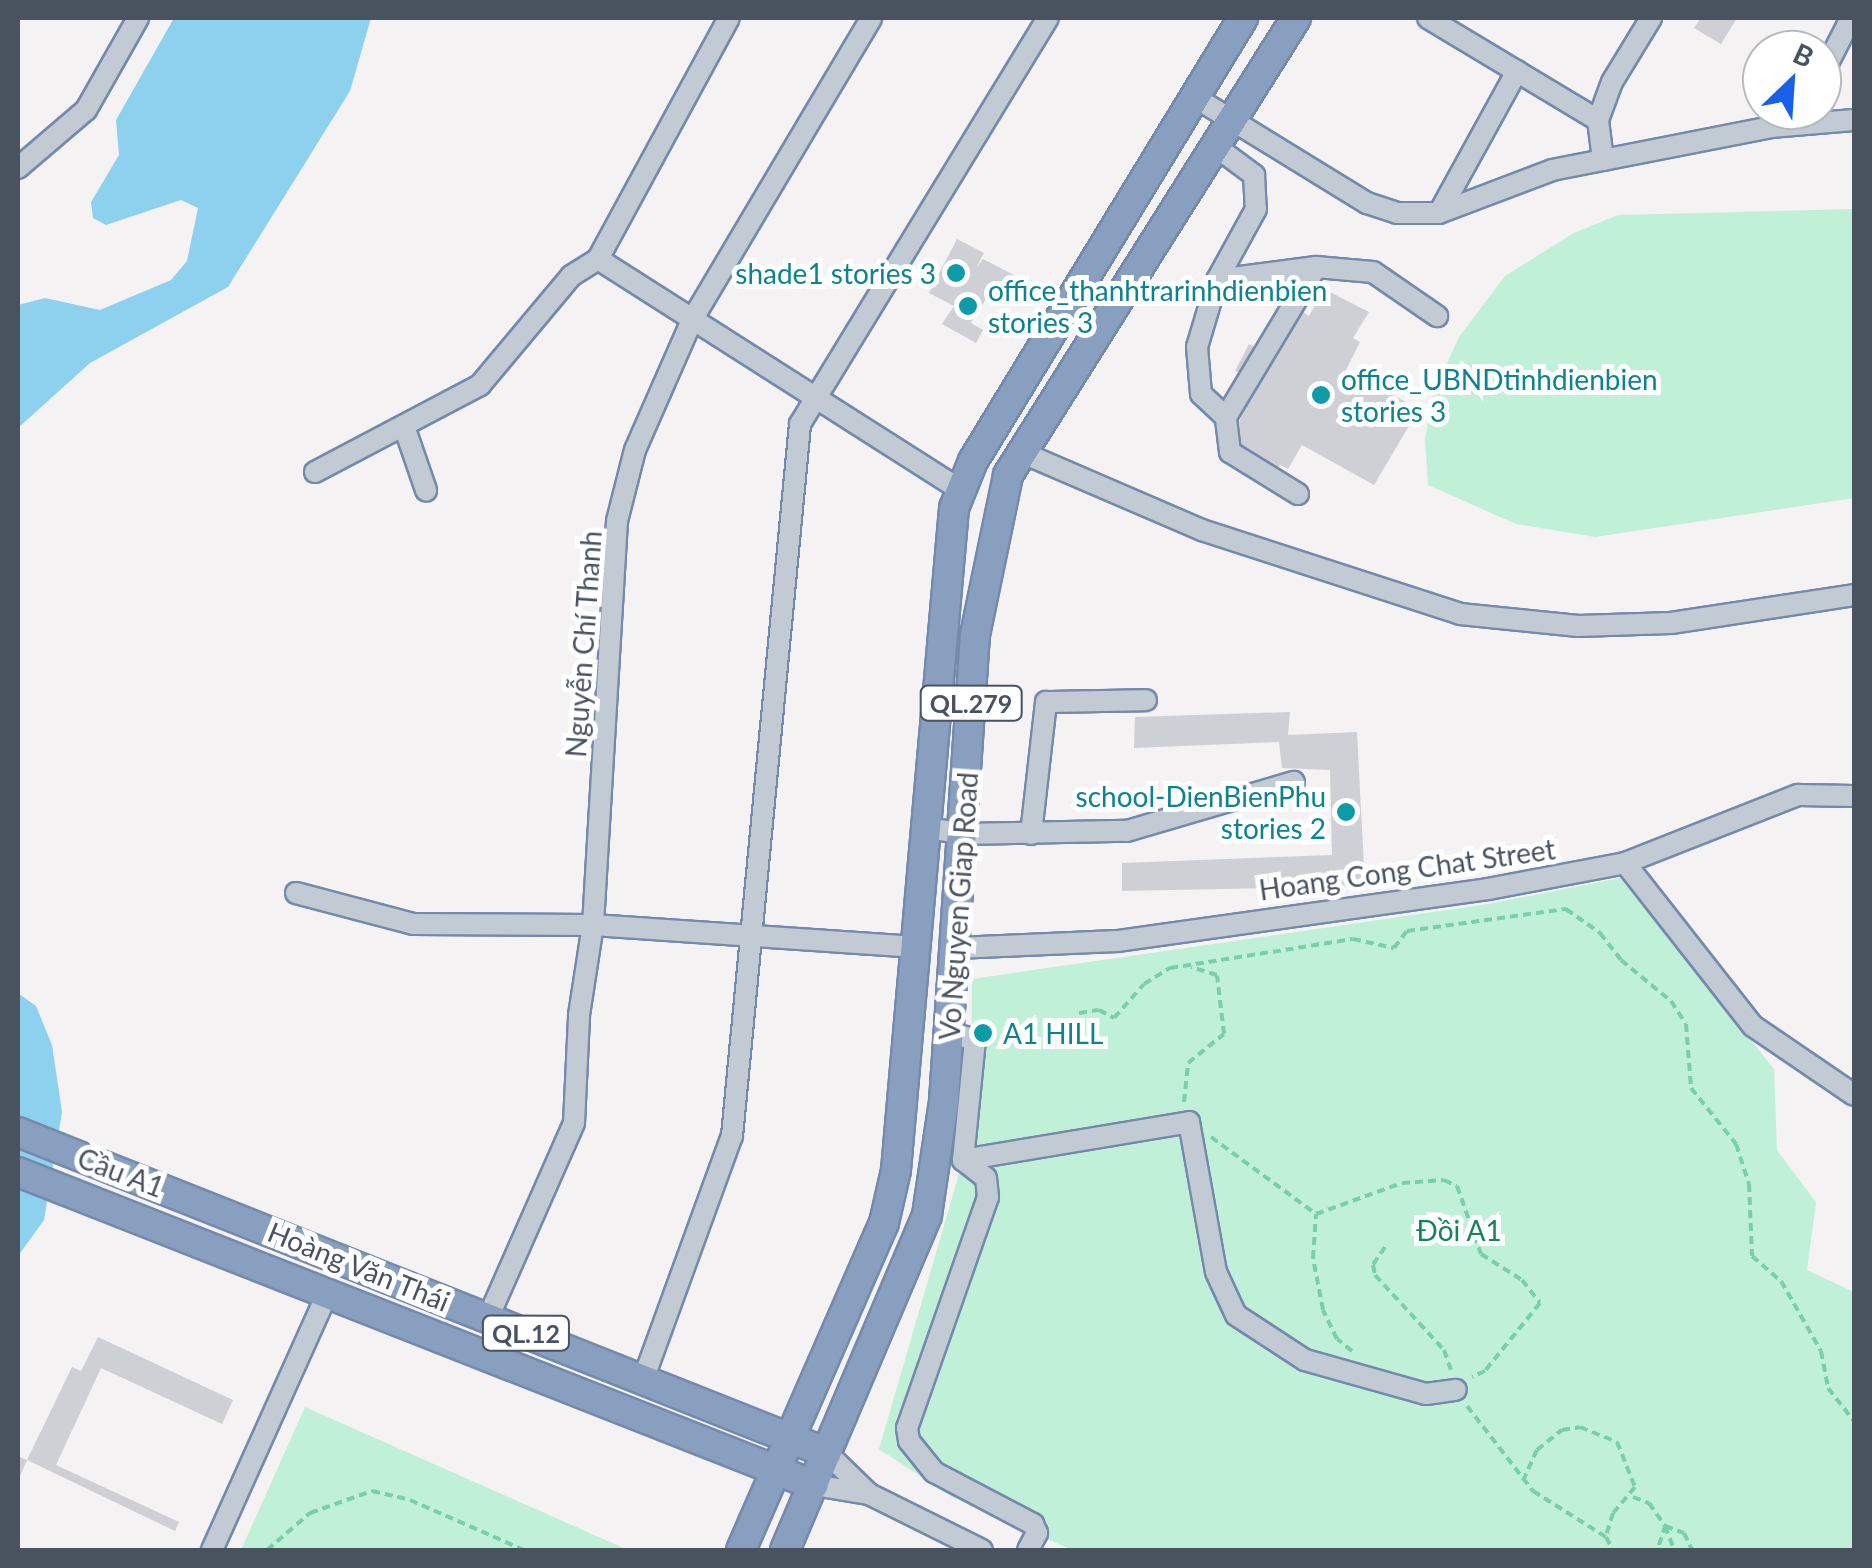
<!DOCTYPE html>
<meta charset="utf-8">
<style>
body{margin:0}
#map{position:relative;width:1872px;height:1568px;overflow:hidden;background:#f4f2f2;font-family:Lato,sans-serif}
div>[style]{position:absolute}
.green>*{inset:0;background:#c1f0d8}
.water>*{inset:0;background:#8ed1ee}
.building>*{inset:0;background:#ced0d6}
.path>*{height:4px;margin-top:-2px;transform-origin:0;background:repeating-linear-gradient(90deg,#78cfac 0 8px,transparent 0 13px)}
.roads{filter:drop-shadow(2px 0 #748aac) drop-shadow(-2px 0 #748aac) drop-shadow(0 2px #748aac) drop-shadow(0 -2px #748aac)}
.minor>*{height:20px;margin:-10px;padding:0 10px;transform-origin:10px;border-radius:10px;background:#c2cad3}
.highway>*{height:28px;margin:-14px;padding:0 14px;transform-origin:14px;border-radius:14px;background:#899fc0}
.dots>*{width:28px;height:28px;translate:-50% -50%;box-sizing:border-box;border:5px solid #fff;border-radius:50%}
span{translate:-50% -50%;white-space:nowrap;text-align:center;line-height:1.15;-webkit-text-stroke:10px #fff;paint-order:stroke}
.shield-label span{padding:2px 8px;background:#fff;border:2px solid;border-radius:8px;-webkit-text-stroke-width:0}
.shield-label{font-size:25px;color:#495360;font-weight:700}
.culture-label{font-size:28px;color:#0d838f}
.right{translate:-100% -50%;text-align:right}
.left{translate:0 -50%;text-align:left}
.street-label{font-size:28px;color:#495360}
.park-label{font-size:28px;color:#178457}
.frame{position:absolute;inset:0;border:20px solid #495360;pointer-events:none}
.north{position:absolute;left:1742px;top:30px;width:100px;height:100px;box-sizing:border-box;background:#fff;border:2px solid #b6babf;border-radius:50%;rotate:25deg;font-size:28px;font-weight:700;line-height:40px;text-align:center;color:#495360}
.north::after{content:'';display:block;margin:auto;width:35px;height:45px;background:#1860e8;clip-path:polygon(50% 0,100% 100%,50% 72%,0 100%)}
</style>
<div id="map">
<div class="green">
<div style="clip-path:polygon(1854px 209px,1854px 498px,1595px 537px,1516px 524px,1428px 485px,1425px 439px,1433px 394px,1459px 337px,1505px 276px,1574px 233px,1618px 215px)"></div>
<div style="clip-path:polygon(1620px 878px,1774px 1069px,1777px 1150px,1816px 1202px,1807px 1270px,1854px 1292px,1854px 1550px,1072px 1550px,952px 1497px,879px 1449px,963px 1160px,971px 1117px,972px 979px,1488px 904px)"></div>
<div style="clip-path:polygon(305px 1407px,628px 1550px,241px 1550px)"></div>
</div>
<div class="water">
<div style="clip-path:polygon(174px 18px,371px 18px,350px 91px,228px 287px,90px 363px,18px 428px,18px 305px,45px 298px,100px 310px,171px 280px,187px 261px,198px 208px,181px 200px,106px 225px,93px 218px,91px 202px,119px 155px,116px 120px)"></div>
<div style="clip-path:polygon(18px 993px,36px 1006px,52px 1045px,62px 1112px,44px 1220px,18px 1256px)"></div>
</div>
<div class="building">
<div style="clip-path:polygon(1701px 18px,1737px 18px,1721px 44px,1694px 28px)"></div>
<div style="clip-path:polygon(957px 239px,984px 253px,976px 268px,983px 259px,1014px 275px,1006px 289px,996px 283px,971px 323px,983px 330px,976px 343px,942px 324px,954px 306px,929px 293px)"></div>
<div style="clip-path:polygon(1324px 289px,1369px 312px,1353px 338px,1360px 342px,1346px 370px,1419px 409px,1374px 485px,1302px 445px,1288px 469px,1280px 465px,1268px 484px,1222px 460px,1257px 382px,1235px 371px,1249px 344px,1271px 355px,1298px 309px,1309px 316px)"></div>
<div style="clip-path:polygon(1290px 712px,1288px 735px,1357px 732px,1365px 886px,1122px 891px,1122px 863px,1332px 855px,1330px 770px,1282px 768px,1279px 742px,1134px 748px,1135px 717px)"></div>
<div style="clip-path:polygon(98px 1337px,233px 1400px,222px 1424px,101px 1368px,56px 1465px,179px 1522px,175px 1531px,27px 1460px,72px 1367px,81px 1371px)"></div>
<div style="clip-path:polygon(18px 1456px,27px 1460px,18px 1481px)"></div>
</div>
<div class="path">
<div style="left:1079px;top:1013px;width:20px;rotate:-9deg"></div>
<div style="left:1099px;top:1010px;width:17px;rotate:28deg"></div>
<div style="left:1114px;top:1018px;width:45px;rotate:-48.6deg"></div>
<div style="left:1144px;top:984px;width:31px;rotate:-32deg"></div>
<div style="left:1170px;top:968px;width:185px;rotate:-9deg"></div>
<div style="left:1353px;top:939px;width:42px;rotate:12.4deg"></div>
<div style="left:1394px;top:948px;width:21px;rotate:-53deg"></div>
<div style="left:1407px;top:931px;width:161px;rotate:-7.9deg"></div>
<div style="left:1566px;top:909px;width:42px;rotate:35.2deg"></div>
<div style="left:1600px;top:933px;width:34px;rotate:52deg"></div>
<div style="left:1621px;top:960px;width:65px;rotate:39.4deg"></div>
<div style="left:1671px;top:1001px;width:27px;rotate:57deg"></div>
<div style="left:1686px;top:1024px;width:64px;rotate:85.5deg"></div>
<div style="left:1691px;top:1088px;width:72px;rotate:51.2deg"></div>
<div style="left:1736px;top:1144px;width:42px;rotate:72deg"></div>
<div style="left:1749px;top:1184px;width:72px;rotate:87.6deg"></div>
<div style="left:1752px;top:1256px;width:38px;rotate:41deg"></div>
<div style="left:1781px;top:1281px;width:81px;rotate:60.3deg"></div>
<div style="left:1821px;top:1351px;width:38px;rotate:79deg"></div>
<div style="left:1828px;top:1388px;width:42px;rotate:51.8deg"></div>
<div style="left:1184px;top:1102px;width:39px;rotate:-84deg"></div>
<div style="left:1188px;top:1063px;width:46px;rotate:-38.9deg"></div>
<div style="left:1224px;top:1034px;width:59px;rotate:-96.8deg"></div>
<div style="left:1217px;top:975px;width:27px;rotate:-163deg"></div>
<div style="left:1211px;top:1137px;width:130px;rotate:36.3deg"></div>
<div style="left:1385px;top:1247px;width:22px;rotate:124deg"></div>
<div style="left:1373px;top:1265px;width:10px;rotate:79deg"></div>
<div style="left:1375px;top:1275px;width:102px;rotate:47.4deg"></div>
<div style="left:1444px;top:1350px;width:21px;rotate:71deg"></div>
<div style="left:1352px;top:1351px;width:19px;rotate:-141deg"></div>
<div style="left:1337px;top:1339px;width:32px;rotate:-116deg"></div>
<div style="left:1323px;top:1310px;width:53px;rotate:-100.9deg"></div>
<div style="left:1313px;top:1258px;width:44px;rotate:-86.1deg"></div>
<div style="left:1316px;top:1214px;width:91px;rotate:-19.8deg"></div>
<div style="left:1402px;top:1183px;width:42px;rotate:-4.1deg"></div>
<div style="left:1444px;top:1180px;width:14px;rotate:25deg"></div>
<div style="left:1457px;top:1186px;width:72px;rotate:70.6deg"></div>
<div style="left:1481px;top:1254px;width:49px;rotate:32.4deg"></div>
<div style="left:1522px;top:1280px;width:29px;rotate:52deg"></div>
<div style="left:1540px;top:1303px;width:87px;rotate:129deg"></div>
<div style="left:1485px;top:1371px;width:14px;rotate:155deg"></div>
<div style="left:1467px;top:1406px;width:108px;rotate:52.2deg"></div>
<div style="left:1533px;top:1491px;width:86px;rotate:32.2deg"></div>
<div style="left:1606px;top:1537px;width:15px;rotate:62deg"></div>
<div style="left:1523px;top:1481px;width:34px;rotate:-66deg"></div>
<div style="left:1537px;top:1450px;width:32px;rotate:-39deg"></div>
<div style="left:1562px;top:1430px;width:18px;rotate:-9deg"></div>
<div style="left:1580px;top:1427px;width:40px;rotate:22deg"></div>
<div style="left:1617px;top:1442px;width:48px;rotate:68.2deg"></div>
<div style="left:1635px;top:1487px;width:34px;rotate:130deg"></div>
<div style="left:1613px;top:1513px;width:24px;rotate:107deg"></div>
<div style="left:1633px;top:1497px;width:17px;rotate:21deg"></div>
<div style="left:1649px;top:1503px;width:28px;rotate:55deg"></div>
<div style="left:1665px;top:1526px;width:20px;rotate:20deg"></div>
<div style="left:1684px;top:1533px;width:19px;rotate:65deg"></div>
<div style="left:1665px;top:1526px;width:22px;rotate:69deg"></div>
<div style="left:1659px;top:1545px;width:20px;rotate:-72deg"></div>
<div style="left:267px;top:1550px;width:57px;rotate:-40.7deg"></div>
<div style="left:310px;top:1513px;width:66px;rotate:-19.5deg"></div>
<div style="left:372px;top:1491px;width:39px;rotate:13deg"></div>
<div style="left:410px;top:1500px;width:124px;rotate:23.7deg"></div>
</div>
<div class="roads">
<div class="minor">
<div style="left:1428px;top:18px;width:198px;rotate:31deg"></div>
<div style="left:1822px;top:75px;width:64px;rotate:-63deg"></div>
<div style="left:1196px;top:98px;width:201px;rotate:31.6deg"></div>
<div style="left:1367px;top:203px;width:32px;rotate:18deg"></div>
<div style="left:1397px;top:213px;width:42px"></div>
<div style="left:1439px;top:213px;width:121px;rotate:-20.8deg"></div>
<div style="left:1552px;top:170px;width:223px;rotate:-11.1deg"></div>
<div style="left:1771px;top:127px;width:83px;rotate:-4.8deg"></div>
<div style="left:1215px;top:146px;width:49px;rotate:36.6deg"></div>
<div style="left:1254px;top:175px;width:34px;rotate:87deg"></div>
<div style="left:1256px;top:209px;width:81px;rotate:118.8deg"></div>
<div style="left:1217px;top:280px;width:70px;rotate:106.6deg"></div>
<div style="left:1197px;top:347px;width:47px;rotate:85.1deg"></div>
<div style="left:1201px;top:394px;width:34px;rotate:43deg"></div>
<div style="left:1603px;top:160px;width:40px;rotate:-97.1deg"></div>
<div style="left:1598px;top:120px;width:40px;rotate:-69.8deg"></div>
<div style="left:1612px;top:82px;width:75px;rotate:-58.6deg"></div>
<div style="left:18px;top:168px;width:89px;rotate:-40.5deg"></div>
<div style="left:86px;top:110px;width:106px;rotate:-60.5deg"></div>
<div style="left:1439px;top:213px;width:162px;rotate:-61.2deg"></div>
<div style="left:598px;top:259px;width:274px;rotate:-61.5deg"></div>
<div style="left:1217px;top:280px;width:100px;rotate:-7.5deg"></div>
<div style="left:1316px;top:267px;width:57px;rotate:5deg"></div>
<div style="left:1373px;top:272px;width:78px;rotate:34.5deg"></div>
<div style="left:405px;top:429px;width:65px;rotate:71deg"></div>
<div style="left:1023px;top:453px;width:195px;rotate:23.3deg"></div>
<div style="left:1202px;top:530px;width:271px;rotate:18deg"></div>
<div style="left:1460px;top:614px;width:119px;rotate:5.8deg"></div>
<div style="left:1578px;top:626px;width:93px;rotate:-1.8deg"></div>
<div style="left:1671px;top:623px;width:185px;rotate:-8.7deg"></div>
<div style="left:315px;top:472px;width:187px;rotate:-27.8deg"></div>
<div style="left:480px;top:385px;width:142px;rotate:-50.1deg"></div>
<div style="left:571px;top:276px;width:32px;rotate:-32deg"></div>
<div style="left:598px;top:259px;width:430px;rotate:32.5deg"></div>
<div style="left:1298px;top:494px;width:80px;rotate:-148.3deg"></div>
<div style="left:1230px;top:452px;width:35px;rotate:-97deg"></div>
<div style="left:1226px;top:417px;width:175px;rotate:-59deg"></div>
<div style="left:923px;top:827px;width:42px;rotate:9.7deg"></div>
<div style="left:964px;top:834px;width:163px;rotate:-1.1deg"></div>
<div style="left:1127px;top:831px;width:174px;rotate:-16.4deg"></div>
<div style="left:1031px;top:834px;width:133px;rotate:-83.5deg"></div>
<div style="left:1046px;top:702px;width:100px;rotate:-1.1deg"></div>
<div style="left:1625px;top:863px;width:207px;rotate:51.9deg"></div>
<div style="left:1753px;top:1026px;width:122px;rotate:34.3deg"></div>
<div style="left:296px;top:893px;width:121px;rotate:14.8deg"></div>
<div style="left:413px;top:924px;width:180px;rotate:0.3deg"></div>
<div style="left:593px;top:925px;width:324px;rotate:3.9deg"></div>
<div style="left:956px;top:948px;width:162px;rotate:-2.5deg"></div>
<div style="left:1118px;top:941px;width:374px;rotate:-8deg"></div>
<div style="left:1488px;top:889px;width:139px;rotate:-10.7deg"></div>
<div style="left:1625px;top:863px;width:186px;rotate:-21.5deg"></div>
<div style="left:1798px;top:795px;width:56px;rotate:1deg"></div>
<div style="left:949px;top:1032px;width:27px;rotate:17deg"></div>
<div style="left:975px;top:1040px;width:121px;rotate:95.7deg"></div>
<div style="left:963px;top:1160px;width:29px;rotate:38deg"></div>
<div style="left:986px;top:1178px;width:19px;rotate:84deg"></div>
<div style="left:988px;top:1197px;width:245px;rotate:109.3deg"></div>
<div style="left:907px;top:1428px;width:13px;rotate:81deg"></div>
<div style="left:909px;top:1441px;width:40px;rotate:51deg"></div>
<div style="left:934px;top:1472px;width:112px;rotate:27.7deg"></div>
<div style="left:1033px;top:1524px;width:10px;rotate:66deg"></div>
<div style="left:1037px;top:1533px;width:19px;rotate:118deg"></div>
<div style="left:963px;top:1160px;width:229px;rotate:-9.5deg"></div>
<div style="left:1189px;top:1122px;width:152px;rotate:79.8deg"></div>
<div style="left:1216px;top:1272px;width:47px;rotate:65.1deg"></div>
<div style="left:1236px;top:1315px;width:82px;rotate:33.1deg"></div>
<div style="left:1305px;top:1360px;width:126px;rotate:15.7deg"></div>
<div style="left:1426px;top:1394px;width:30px;rotate:-8deg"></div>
<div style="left:488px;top:1318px;width:213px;rotate:-66.2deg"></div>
<div style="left:574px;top:1123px;width:108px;rotate:-87.3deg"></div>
<div style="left:579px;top:1015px;width:91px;rotate:-81.2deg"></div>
<div style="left:593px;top:925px;width:405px;rotate:-86.6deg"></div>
<div style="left:617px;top:521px;width:73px;rotate:-75.8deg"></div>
<div style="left:635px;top:450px;width:142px;rotate:-66.3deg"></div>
<div style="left:692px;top:320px;width:351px;rotate:-59.3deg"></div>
<div style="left:643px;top:1380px;width:260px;rotate:-70deg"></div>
<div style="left:732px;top:1136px;width:715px;rotate:-84.54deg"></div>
<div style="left:800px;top:424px;width:476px;rotate:-58.6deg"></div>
<div style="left:814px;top:1485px;width:56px;rotate:9.3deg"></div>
<div style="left:869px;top:1494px;width:59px;rotate:-135.7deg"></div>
<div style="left:869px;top:1494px;width:126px;rotate:26.4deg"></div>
<div style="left:212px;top:1550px;width:283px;rotate:-65.8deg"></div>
</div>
<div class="highway">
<div style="left:18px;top:1132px;width:870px;rotate:21.64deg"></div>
<div style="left:18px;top:1172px;width:855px;rotate:21.47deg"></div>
<div style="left:741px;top:1550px;width:357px;rotate:-66.4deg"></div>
<div style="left:884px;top:1223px;width:54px;rotate:-77.2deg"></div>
<div style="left:896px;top:1170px;width:665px;rotate:-84.99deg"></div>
<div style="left:954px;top:508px;width:51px;rotate:-68deg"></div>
<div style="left:973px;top:461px;width:519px;rotate:-58.64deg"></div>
<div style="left:785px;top:1550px;width:364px;rotate:-67deg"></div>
<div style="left:927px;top:1215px;width:115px;rotate:-81.5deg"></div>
<div style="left:944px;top:1101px;width:467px;rotate:-86.2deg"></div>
<div style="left:975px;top:635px;width:163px;rotate:-78.3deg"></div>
<div style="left:1008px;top:475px;width:540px;rotate:-57.78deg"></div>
</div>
</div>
<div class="dots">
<div style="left:956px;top:273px;background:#0f9aa8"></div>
<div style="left:968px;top:306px;background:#0f9aa8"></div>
<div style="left:1321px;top:395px;background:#0f9aa8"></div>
<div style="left:1346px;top:812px;background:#0f9aa8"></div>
<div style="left:983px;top:1033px;background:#0f9aa8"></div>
</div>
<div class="shield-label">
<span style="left:971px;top:703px">QL.279</span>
<span style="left:526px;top:1333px">QL.12</span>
</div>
<div class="culture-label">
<span class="right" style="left:936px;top:273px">shade1 stories 3</span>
<span class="left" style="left:988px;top:306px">office_thanhtrarinhdienbien<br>stories 3</span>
<span class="left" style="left:1341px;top:395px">office_UBNDtinhdienbien<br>stories 3</span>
<span class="right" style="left:1326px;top:812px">school-DienBienPhu<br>stories 2</span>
<span class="left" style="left:1003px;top:1033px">A1 HILL</span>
</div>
<div class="street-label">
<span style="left:583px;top:644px;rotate:-86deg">Nguyễn Chí Thanh</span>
<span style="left:1407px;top:869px;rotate:-8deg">Hoang Cong Chat Street</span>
<span style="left:958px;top:906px;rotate:-86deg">Vo Nguyen Giap Road</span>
<span style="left:121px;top:1172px;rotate:21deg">Cầu A1</span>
<span style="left:359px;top:1266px;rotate:22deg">Hoàng Văn Thái</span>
</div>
<div class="park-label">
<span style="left:1459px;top:1230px">Đồi A1</span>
</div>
<div class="frame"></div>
<div class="north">B</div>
</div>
